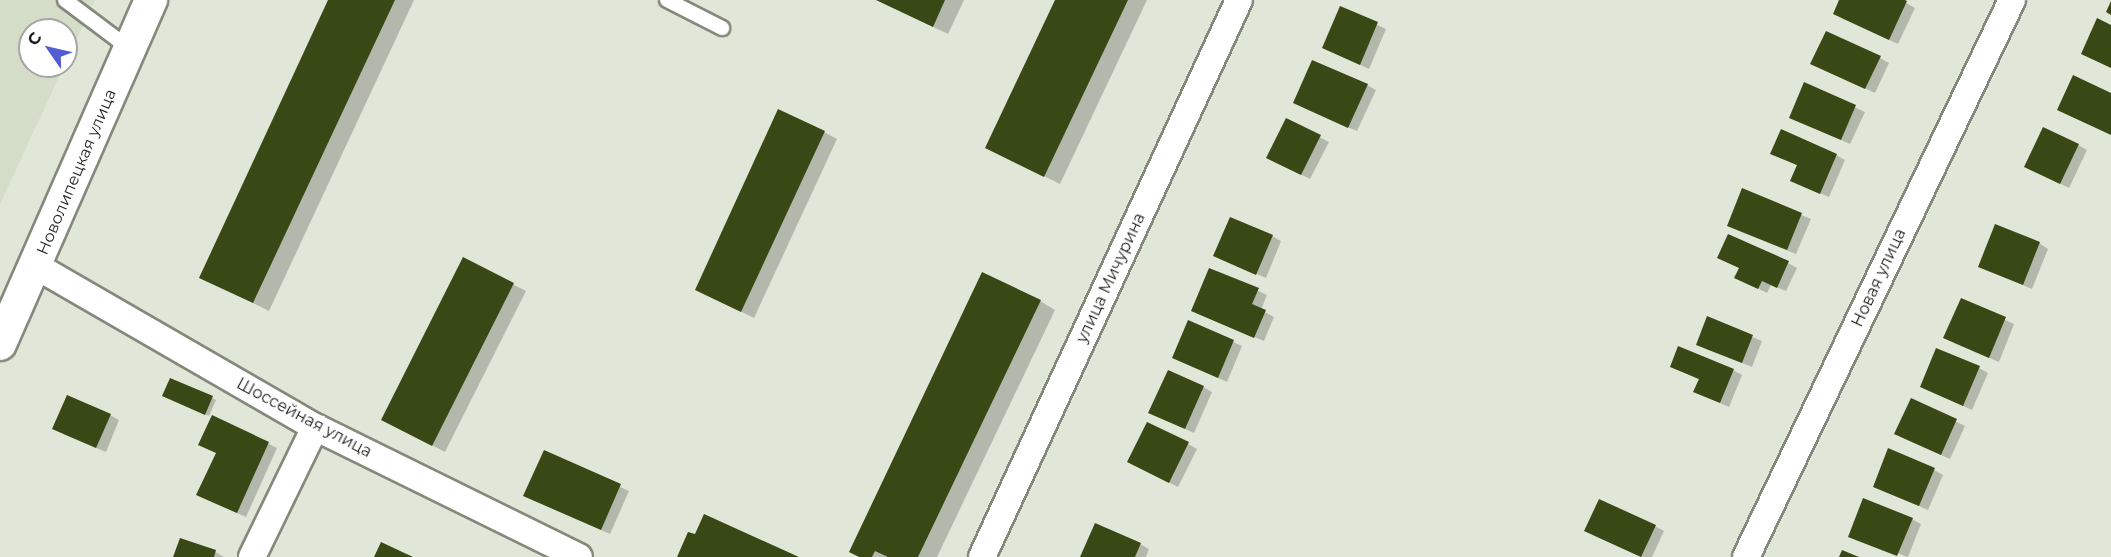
<!DOCTYPE html>
<meta charset="utf-8">
<style>
body{margin:0}
#map{position:relative;width:2111px;height:557px;overflow:hidden;background:#e1e7d8;font-family:Montserrat,sans-serif}
div>[style]{position:absolute}
.built>*{inset:0;background:#d4ddc7}
.shadow>*{inset:0;background:#0003}
.building>*{inset:0;background:#394915}
.roads{filter:drop-shadow(2px 0 #83897b) drop-shadow(-2px 0 #83897b) drop-shadow(0 2px #83897b) drop-shadow(0 -2px #83897b)}
.service>*{height:14px;margin:-7px;padding:0 7px;transform-origin:7px;border-radius:7px;background:#fff}
.minor>*{height:26px;margin:-13px;padding:0 13px;transform-origin:13px;border-radius:13px;background:#fff}
.tertiary>*{height:32px;margin:-16px;padding:0 16px;transform-origin:16px;border-radius:16px;background:#fff}
span{translate:-50% -50%;white-space:nowrap;text-align:center;line-height:1.15;-webkit-text-stroke:6px #fff;paint-order:stroke}
.street-label{font-size:16px;color:#1d1f1a}
.north{position:absolute;left:18px;top:18px;width:60px;height:60px;box-sizing:border-box;background:#fff;border:2px solid #a5a5a3;border-radius:50%;rotate:304deg;font-size:16px;font-weight:700;line-height:24px;text-align:center;color:#1d1f1a}
.north::after{content:'';display:block;margin:auto;width:21px;height:27px;background:#525dd3;clip-path:polygon(50% 0,100% 100%,50% 72%,0 100%)}
</style>
<div id="map">
<div class="built">
<div style="clip-path:polygon(0 0,95px 0,66px 62px,66px 30px,30px 30px,30px 66px,64px 66px,0 204px)"></div>
</div>
<div class="shadow">
<div style="clip-path:polygon(330px 0,414px 0,269px 311px,201px 277px)"></div>
<div style="clip-path:polygon(876px 0,964px 0,948px 34px)"></div>
<div style="clip-path:polygon(1057px 0,1147px 0,1060px 184px,987px 148px)"></div>
<div style="clip-path:polygon(1841px 0,1901px 0,1915px 8px,1898px 44px,1843px 19px)"></div>
<div style="clip-path:polygon(1341px 8px,1386px 29px,1369px 69px,1324px 48px)"></div>
<div style="clip-path:polygon(1880px 58px,1889px 63px,1875px 93px,1821px 68px)"></div>
<div style="clip-path:polygon(1805px 84px,1865px 112px,1850px 144px,1800px 122px)"></div>
<div style="clip-path:polygon(1367px 85px,1376px 90px,1357px 131px,1304px 108px)"></div>
<div style="clip-path:polygon(1286px 120px,1329px 142px,1310px 179px,1277px 163px)"></div>
<div style="clip-path:polygon(824px 132px,837px 139px,754px 318px,697px 290px)"></div>
<div style="clip-path:polygon(2078px 145px,2087px 150px,2069px 188px,2035px 171px)"></div>
<div style="clip-path:polygon(1772px 153px,1836px 155px,1845px 160px,1829px 197px,1801px 185px,1798px 166px)"></div>
<div style="clip-path:polygon(1743px 190px,1811px 219px,1796px 254px,1737px 230px)"></div>
<div style="clip-path:polygon(1272px 236px,1281px 241px,1266px 278px,1215px 256px)"></div>
<div style="clip-path:polygon(2039px 243px,2048px 249px,2032px 289px,1980px 267px)"></div>
<div style="clip-path:polygon(463px 259px,526px 291px,445px 452px,395px 426px)"></div>
<div style="clip-path:polygon(1788px 263px,1797px 268px,1786px 291px,1771px 285px,1767px 293px,1745px 282px)"></div>
<div style="clip-path:polygon(1210px 269px,1267px 295px,1261px 310px,1274px 317px,1264px 341px,1201px 315px)"></div>
<div style="clip-path:polygon(1961px 300px,2014px 324px,1999px 362px,1954px 343px)"></div>
<div style="clip-path:polygon(1040px 301px,1055px 310px,937px 557px,860px 557px)"></div>
<div style="clip-path:polygon(1707px 318px,1762px 341px,1752px 367px,1706px 349px)"></div>
<div style="clip-path:polygon(1189px 322px,1242px 346px,1227px 382px,1174px 358px)"></div>
<div style="clip-path:polygon(1672px 367px,1733px 370px,1742px 375px,1729px 407px,1695px 392px,1700px 380px)"></div>
<div style="clip-path:polygon(1979px 368px,1988px 373px,1972px 410px,1921px 387px)"></div>
<div style="clip-path:polygon(1203px 387px,1212px 392px,1194px 433px,1159px 417px)"></div>
<div style="clip-path:polygon(168px 398px,212px 398px,216px 400px,209px 416px)"></div>
<div style="clip-path:polygon(1912px 400px,1965px 426px,1950px 459px,1905px 439px)"></div>
<div style="clip-path:polygon(110px 415px,119px 420px,106px 452px,63px 434px)"></div>
<div style="clip-path:polygon(213px 417px,277px 448px,246px 517px,207px 500px,218px 454px)"></div>
<div style="clip-path:polygon(1188px 444px,1197px 449px,1178px 487px,1138px 467px)"></div>
<div style="clip-path:polygon(544px 452px,629px 491px,610px 534px,534px 500px)"></div>
<div style="clip-path:polygon(1934px 470px,1943px 475px,1928px 510px,1883px 491px)"></div>
<div style="clip-path:polygon(1912px 519px,1921px 524px,1908px 557px,1849px 536px)"></div>
<div style="clip-path:polygon(1655px 526px,1664px 531px,1652px 557px,1641px 557px,1595px 536px)"></div>
<div style="clip-path:polygon(1140px 544px,1149px 549px,1146px 557px,1082px 557px)"></div>
<div style="clip-path:polygon(215px 552px,224px 557px,175px 557px)"></div>
</div>
<div class="building">
<div style="clip-path:polygon(328px 0,395px 0,253px 303px,199px 278px)"></div>
<div style="clip-path:polygon(876px 0,945px 0,933px 27px)"></div>
<div style="clip-path:polygon(1055px 0,1128px 0,1044px 177px,985px 148px)"></div>
<div style="clip-path:polygon(1839px 0,1905px 0,1907px 1px,1889px 40px,1833px 14px)"></div>
<div style="clip-path:polygon(2111px 1px,2111px 15px,2106px 12px)"></div>
<div style="clip-path:polygon(1340px 6px,1378px 22px,1360px 65px,1322px 48px)"></div>
<div style="clip-path:polygon(2097px 18px,2111px 25px,2111px 68px,2081px 54px)"></div>
<div style="clip-path:polygon(1826px 31px,1881px 56px,1865px 89px,1810px 64px)"></div>
<div style="clip-path:polygon(1312px 60px,1368px 84px,1348px 128px,1293px 103px)"></div>
<div style="clip-path:polygon(2073px 75px,2111px 93px,2111px 135px,2057px 110px)"></div>
<div style="clip-path:polygon(1804px 82px,1856px 105px,1841px 140px,1789px 118px)"></div>
<div style="clip-path:polygon(778px 109px,825px 131px,741px 312px,695px 290px)"></div>
<div style="clip-path:polygon(1286px 118px,1321px 135px,1301px 175px,1266px 158px)"></div>
<div style="clip-path:polygon(2043px 127px,2079px 144px,2060px 184px,2024px 167px)"></div>
<div style="clip-path:polygon(1781px 129px,1837px 154px,1820px 194px,1790px 181px,1797px 165px,1770px 154px)"></div>
<div style="clip-path:polygon(1742px 188px,1802px 213px,1787px 250px,1727px 226px)"></div>
<div style="clip-path:polygon(1230px 217px,1273px 235px,1256px 275px,1213px 256px)"></div>
<div style="clip-path:polygon(1995px 224px,2040px 242px,2023px 285px,1978px 267px)"></div>
<div style="clip-path:polygon(1728px 234px,1789px 261px,1777px 288px,1762px 281px,1758px 289px,1734px 278px,1739px 268px,1717px 258px)"></div>
<div style="clip-path:polygon(463px 257px,514px 283px,432px 446px,381px 420px)"></div>
<div style="clip-path:polygon(1209px 268px,1259px 288px,1252px 304px,1266px 310px,1254px 338px,1191px 311px)"></div>
<div style="clip-path:polygon(982px 272px,1041px 300px,918px 557px,888px 557px,875px 551px,872px 557px,859px 557px,849px 552px)"></div>
<div style="clip-path:polygon(1961px 298px,2006px 317px,1989px 358px,1943px 338px)"></div>
<div style="clip-path:polygon(1707px 316px,1753px 335px,1742px 363px,1696px 345px)"></div>
<div style="clip-path:polygon(1188px 320px,1234px 340px,1218px 378px,1172px 358px)"></div>
<div style="clip-path:polygon(1678px 346px,1734px 369px,1720px 403px,1693px 392px,1699px 379px,1670px 367px)"></div>
<div style="clip-path:polygon(1936px 348px,1980px 366px,1963px 406px,1920px 387px)"></div>
<div style="clip-path:polygon(1168px 370px,1204px 386px,1185px 429px,1148px 413px)"></div>
<div style="clip-path:polygon(170px 378px,213px 396px,205px 415px,162px 396px)"></div>
<div style="clip-path:polygon(67px 395px,111px 414px,96px 448px,52px 429px)"></div>
<div style="clip-path:polygon(1911px 398px,1957px 419px,1941px 455px,1894px 434px)"></div>
<div style="clip-path:polygon(212px 415px,269px 442px,237px 513px,196px 495px,216px 453px,198px 445px)"></div>
<div style="clip-path:polygon(1147px 422px,1189px 442px,1169px 483px,1127px 462px)"></div>
<div style="clip-path:polygon(1888px 448px,1935px 468px,1919px 506px,1873px 487px)"></div>
<div style="clip-path:polygon(544px 450px,621px 484px,601px 530px,523px 496px)"></div>
<div style="clip-path:polygon(1863px 498px,1913px 518px,1897px 556px,1848px 537px)"></div>
<div style="clip-path:polygon(1599px 499px,1656px 525px,1641px 557px,1584px 531px)"></div>
<div style="clip-path:polygon(704px 514px,799px 557px,677px 557px,688px 532px,695px 534px)"></div>
<div style="clip-path:polygon(1095px 523px,1141px 543px,1135px 557px,1080px 557px)"></div>
<div style="clip-path:polygon(180px 538px,216px 550px,214px 557px,173px 557px)"></div>
<div style="clip-path:polygon(381px 542px,413px 557px,374px 557px)"></div>
<div style="clip-path:polygon(1842px 550px,1859px 557px,1839px 557px)"></div>
</div>
<div class="roads">
<div class="service">
<div style="left:65px;top:0;width:81px;rotate:37deg"></div>
<div style="left:667px;top:0;width:62px;rotate:27deg"></div>
</div>
<div class="minor">
<div style="left:36px;top:266px;width:322px;rotate:30deg"></div>
<div style="left:315px;top:427px;width:294px;rotate:26.2deg"></div>
<div style="left:252px;top:557px;width:144px;rotate:-64.1deg"></div>
<div style="left:982px;top:557px;width:613px;rotate:-65.23deg"></div>
<div style="left:1746px;top:557px;width:617px;rotate:-64.47deg"></div>
</div>
<div class="tertiary">
<div style="left:0;top:344px;width:376px;rotate:-66.3deg"></div>
</div>
</div>
<div class="street-label">
<span style="left:77px;top:172px;rotate:-67deg">Новолипецкая улица</span>
<span style="left:1111px;top:278px;rotate:-65deg">улица Мичурина</span>
<span style="left:1879px;top:278px;rotate:-65deg">Новая улица</span>
<span style="left:304px;top:418px;rotate:28deg">Шоссейная улица</span>
</div>
<div class="north">С</div>
</div>
